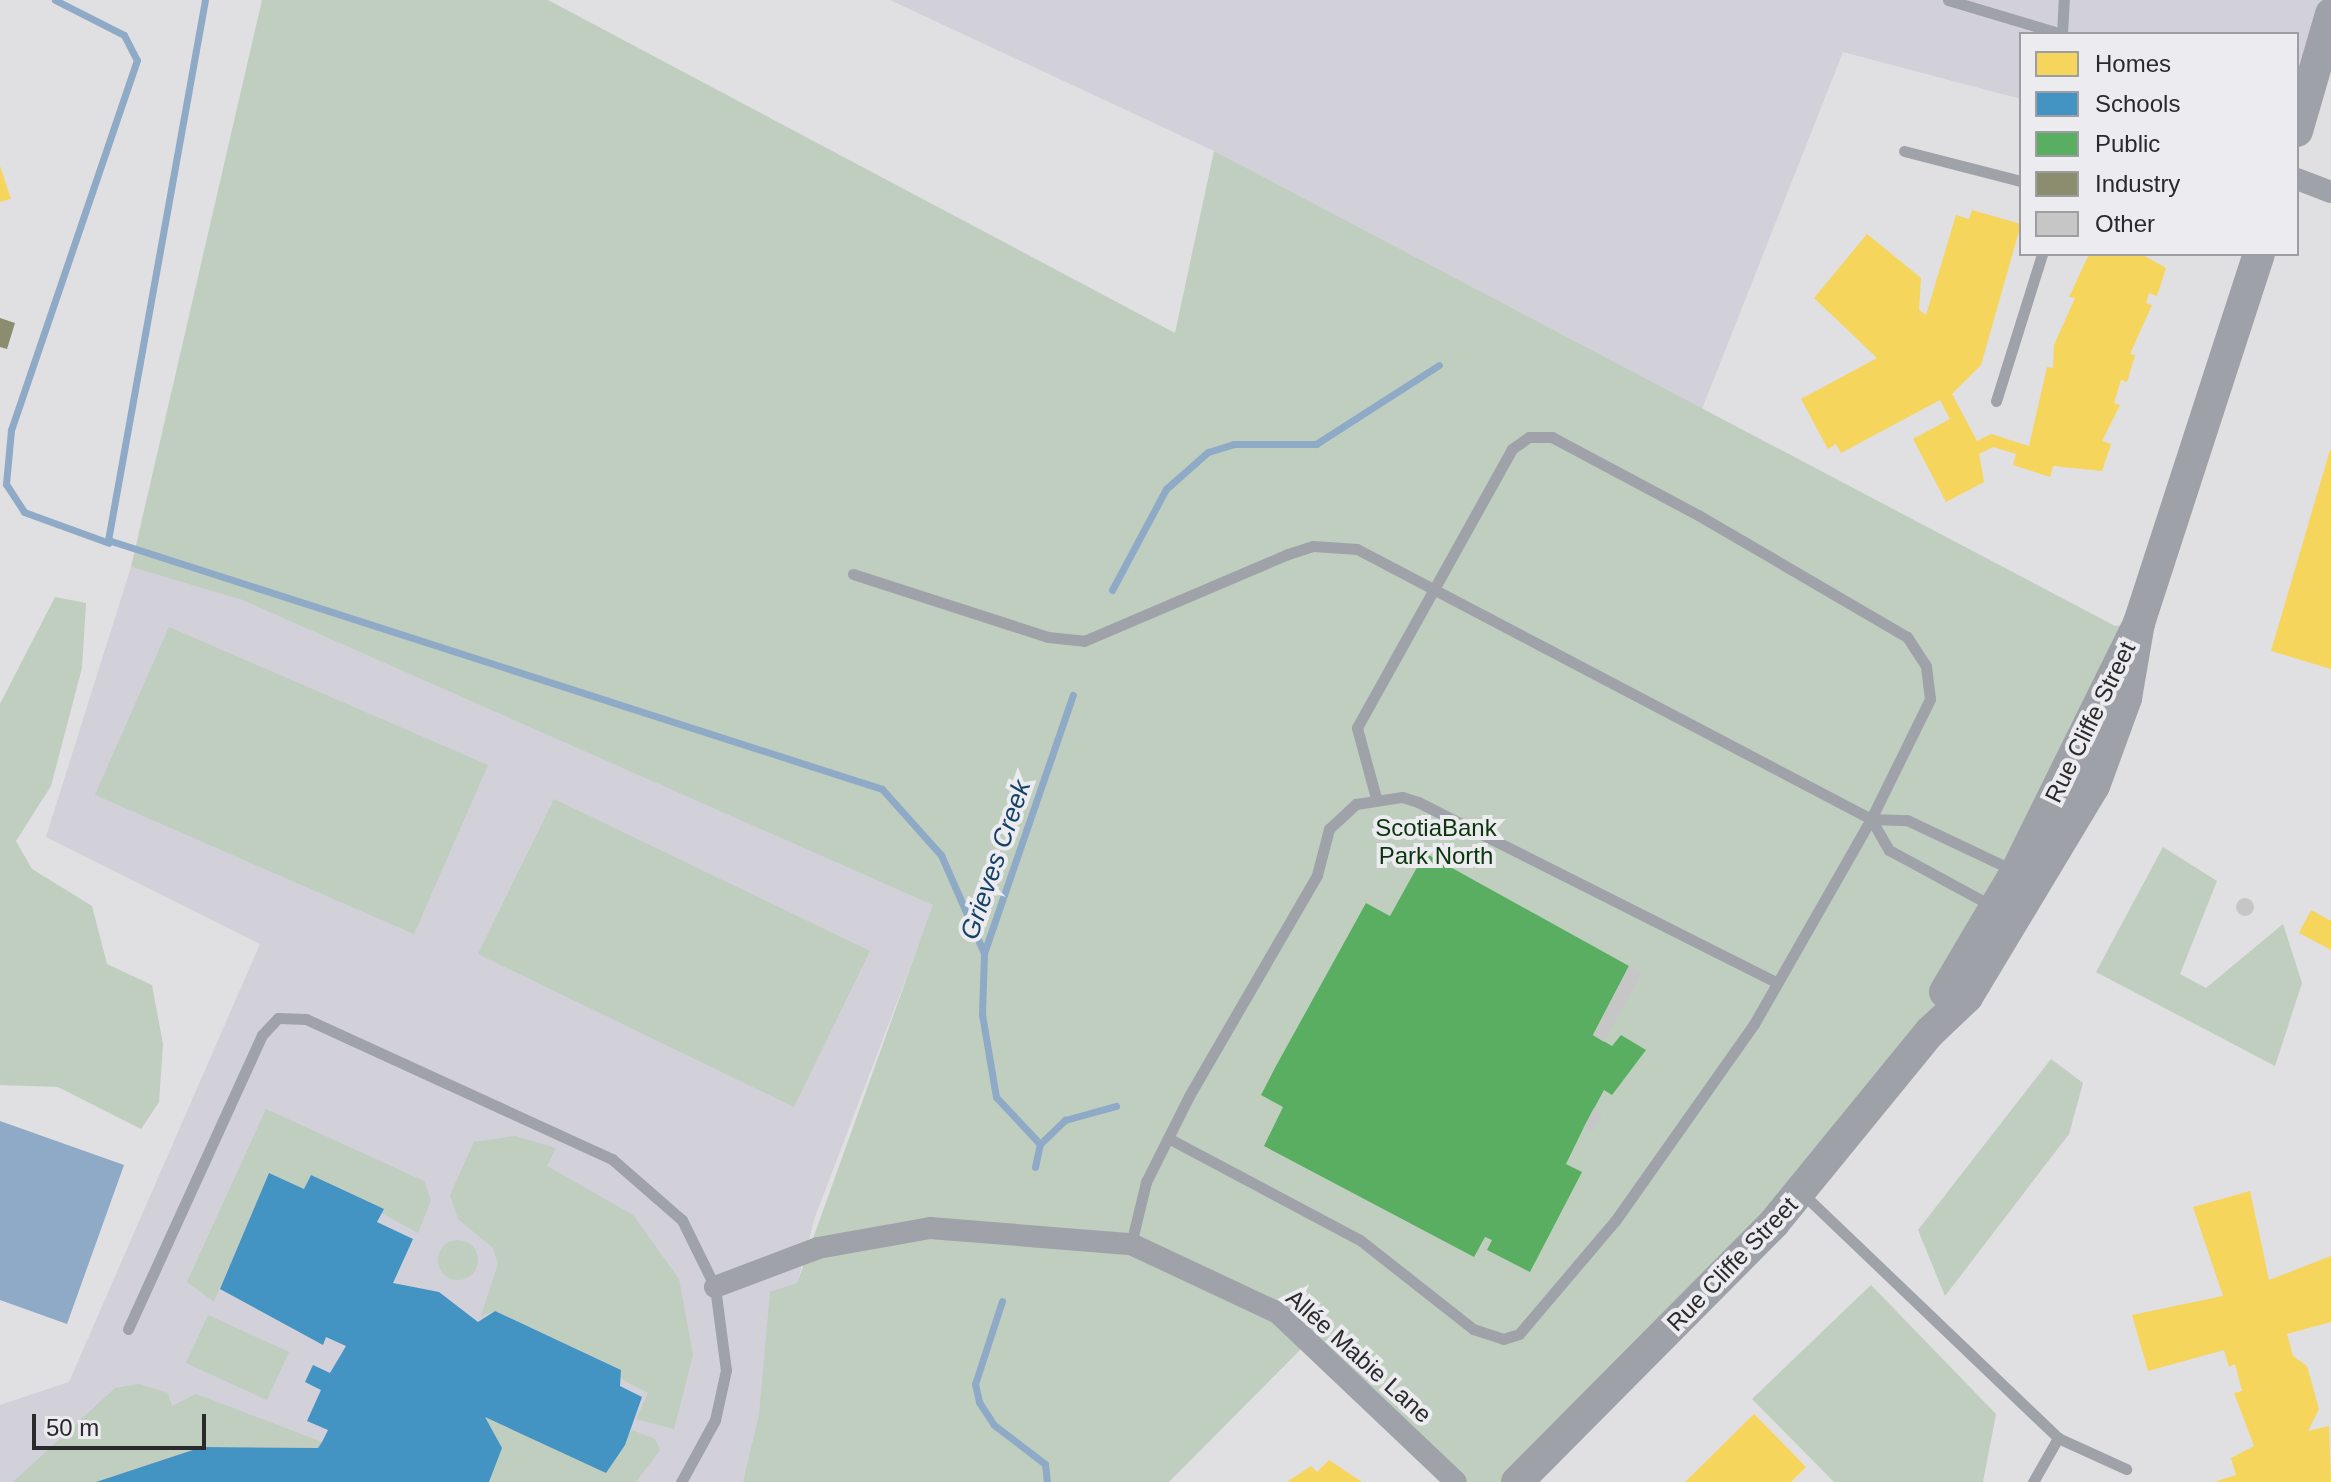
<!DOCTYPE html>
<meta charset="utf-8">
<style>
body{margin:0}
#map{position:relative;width:2331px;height:1482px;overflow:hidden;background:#e0dfe1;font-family:Helvetica,sans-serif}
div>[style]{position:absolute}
.built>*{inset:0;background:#d2d0d8}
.green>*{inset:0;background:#bfcebf}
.round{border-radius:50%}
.water>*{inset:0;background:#8eaac6}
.homes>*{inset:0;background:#f6d55c}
.schools>*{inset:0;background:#4393c3}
.public>*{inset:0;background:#5aae61}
.industry>*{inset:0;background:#8c8c6e}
.stream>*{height:7px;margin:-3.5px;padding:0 3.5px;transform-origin:3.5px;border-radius:3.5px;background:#8eaac6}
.building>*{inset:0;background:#c7c6c7}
.lane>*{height:11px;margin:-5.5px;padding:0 5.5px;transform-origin:5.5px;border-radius:5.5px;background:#a0a2a9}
.street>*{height:22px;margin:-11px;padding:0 11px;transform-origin:11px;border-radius:11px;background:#a0a2a9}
.secondary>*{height:32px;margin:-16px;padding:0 16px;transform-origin:16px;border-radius:16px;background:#9fa1a8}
span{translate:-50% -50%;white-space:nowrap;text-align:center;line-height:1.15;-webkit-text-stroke:8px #ecebef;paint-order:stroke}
.street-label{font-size:24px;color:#2a292b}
.park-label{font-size:24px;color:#0b360d}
.water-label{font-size:26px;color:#134167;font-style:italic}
.legend{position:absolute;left:2019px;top:32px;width:280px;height:224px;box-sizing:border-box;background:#ecebef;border:2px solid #9e9da1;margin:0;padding:10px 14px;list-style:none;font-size:24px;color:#2a292b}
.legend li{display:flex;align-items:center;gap:16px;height:40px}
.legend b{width:40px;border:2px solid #9e9da1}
.scale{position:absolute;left:32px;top:1414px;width:174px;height:36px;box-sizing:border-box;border:4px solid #2a292b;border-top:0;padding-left:10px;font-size:24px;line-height:28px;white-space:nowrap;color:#2a292b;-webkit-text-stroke:6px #ecebef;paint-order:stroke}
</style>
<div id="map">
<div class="built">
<div style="clip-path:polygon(890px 0,2331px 0,2297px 131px,2297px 34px,2021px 34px,2021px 99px,1843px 52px,1702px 409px,1214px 151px)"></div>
<div style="clip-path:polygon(131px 567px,242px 600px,934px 905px,815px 1217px,743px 1482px,0 1482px,0 1405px,69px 1382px,260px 944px,46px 837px)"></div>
</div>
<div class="green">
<div style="clip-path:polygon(262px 0,548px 0,1175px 333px,1214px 151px,2115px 626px,2139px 623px,1930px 1032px,1517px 1482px,1456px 1482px,1310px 1340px,1169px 1482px,743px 1482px,759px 1415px,770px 1292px,797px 1283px,933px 905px,242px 600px,131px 567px)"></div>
<div style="clip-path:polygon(55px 597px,86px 603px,82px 668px,51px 786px,16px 841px,32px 869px,92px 906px,107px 964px,152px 985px,163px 1044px,159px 1102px,141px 1129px,58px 1087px,0 1085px,0 704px)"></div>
<div style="clip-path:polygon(169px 627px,488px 765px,414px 934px,95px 795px)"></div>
<div style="clip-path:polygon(554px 799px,870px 951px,794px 1107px,478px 954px)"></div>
<div style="clip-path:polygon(2163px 847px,2217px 881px,2180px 974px,2206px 988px,2283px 924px,2302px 983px,2275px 1066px,2096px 972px)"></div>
<div style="clip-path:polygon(2051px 1059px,2083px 1083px,2069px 1134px,1945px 1296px,1918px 1230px)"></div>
<div style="clip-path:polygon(266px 1109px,424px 1181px,431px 1200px,418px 1233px,311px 1175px,304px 1189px,269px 1173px,214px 1302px,187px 1282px)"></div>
<div style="clip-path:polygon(515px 1136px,556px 1148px,547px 1166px,633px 1215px,679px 1279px,693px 1355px,674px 1429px,636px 1419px,648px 1393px,623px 1380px,616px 1367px,495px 1311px,481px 1316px,498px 1264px,493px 1248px,458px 1219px,450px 1195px,474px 1142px)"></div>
<div class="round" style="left:438px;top:1240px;width:40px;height:40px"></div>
<div style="clip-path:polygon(1871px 1285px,1996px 1414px,1983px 1482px,1834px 1482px,1752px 1399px)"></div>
<div style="clip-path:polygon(208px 1315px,289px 1352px,267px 1400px,186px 1363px)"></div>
<div style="clip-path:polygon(139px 1384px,168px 1393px,172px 1406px,196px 1394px,322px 1442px,318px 1448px,202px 1447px,96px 1482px,13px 1482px,115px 1388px)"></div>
<div style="clip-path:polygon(485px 1417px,606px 1473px,632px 1430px,655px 1439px,660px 1450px,636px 1482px,489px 1482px,502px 1448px)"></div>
</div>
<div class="water">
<div style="clip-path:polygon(0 1121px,124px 1165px,67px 1324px,0 1300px)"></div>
</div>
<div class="homes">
<div style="clip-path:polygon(0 166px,11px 199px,0 202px)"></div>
<div style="clip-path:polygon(1972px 210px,2021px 224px,1981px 365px,1952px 394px,1977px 441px,1991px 434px,2029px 446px,2047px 367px,2053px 368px,2054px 345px,2075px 298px,2069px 297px,2089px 254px,2141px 254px,2166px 268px,2157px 296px,2149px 293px,2146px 303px,2152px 305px,2130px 354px,2135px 355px,2127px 382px,2121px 380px,2114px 403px,2120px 405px,2102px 441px,2111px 444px,2102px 471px,2053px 466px,2050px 477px,2013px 465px,2016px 454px,1993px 447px,1979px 454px,1984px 482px,1946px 502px,1913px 439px,1950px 419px,1940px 400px,1841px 453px,1836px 444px,1828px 449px,1801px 399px,1877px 358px,1814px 298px,1867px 234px,1921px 278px,1919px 310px,1926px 315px,1956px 215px,1969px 219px)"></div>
<div style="clip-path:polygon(2330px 450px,2331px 450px,2331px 669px,2271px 651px)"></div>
<div style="clip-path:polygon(2311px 910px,2331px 921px,2331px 950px,2299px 933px)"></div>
<div style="clip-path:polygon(2250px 1191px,2269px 1280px,2331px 1256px,2331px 1322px,2287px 1334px,2293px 1356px,2307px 1366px,2319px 1409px,2308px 1431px,2329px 1426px,2331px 1482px,2214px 1482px,2236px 1475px,2231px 1458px,2254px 1446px,2234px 1393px,2242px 1391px,2235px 1364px,2229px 1367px,2224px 1350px,2148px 1371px,2132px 1315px,2223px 1296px,2193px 1207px)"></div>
<div style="clip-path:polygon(1754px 1414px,1806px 1467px,1791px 1482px,1685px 1482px)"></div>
<div style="clip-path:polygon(1329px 1460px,1362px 1482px,1287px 1482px,1311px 1466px,1317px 1472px)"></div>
</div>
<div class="schools">
<div style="clip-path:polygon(269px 1173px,304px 1189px,311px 1175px,384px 1209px,377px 1222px,413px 1239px,393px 1283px,439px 1292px,478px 1322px,495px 1311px,621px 1370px,620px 1386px,642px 1397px,625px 1445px,606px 1473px,485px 1417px,502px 1448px,489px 1482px,96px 1482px,202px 1447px,318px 1448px,322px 1442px,328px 1430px,307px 1421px,321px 1390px,305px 1382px,313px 1365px,330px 1373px,346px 1346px,326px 1337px,323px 1345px,220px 1289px)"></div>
</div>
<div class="public">
<div style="clip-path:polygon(1425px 853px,1629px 966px,1593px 1035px,1612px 1046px,1621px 1035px,1646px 1050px,1612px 1095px,1604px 1090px,1584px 1127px,1566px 1164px,1582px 1172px,1530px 1272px,1487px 1250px,1492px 1240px,1485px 1237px,1474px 1257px,1264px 1146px,1283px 1107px,1261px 1095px,1276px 1066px,1366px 903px,1390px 916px)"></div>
</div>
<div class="industry">
<div style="clip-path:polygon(0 318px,15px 323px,7px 349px,0 347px)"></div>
</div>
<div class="stream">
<div style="left:55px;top:0;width:77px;rotate:26.9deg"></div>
<div style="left:124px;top:35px;width:28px;rotate:63deg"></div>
<div style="left:137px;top:60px;width:391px;rotate:108.8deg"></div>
<div style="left:11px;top:430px;width:54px;rotate:95.3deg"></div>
<div style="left:6px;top:484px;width:33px;rotate:57deg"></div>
<div style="left:24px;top:512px;width:90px;rotate:20deg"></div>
<div style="left:205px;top:0;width:549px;rotate:100.18deg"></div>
<div style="left:108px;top:540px;width:813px;rotate:17.83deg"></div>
<div style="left:882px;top:789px;width:89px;rotate:48.2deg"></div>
<div style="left:941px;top:855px;width:107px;rotate:66.3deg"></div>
<div style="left:1112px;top:590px;width:115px;rotate:-61.9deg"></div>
<div style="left:1166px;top:489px;width:56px;rotate:-41.4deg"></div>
<div style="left:1208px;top:452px;width:27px;rotate:-17deg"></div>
<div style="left:1234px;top:444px;width:82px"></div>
<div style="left:1316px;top:444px;width:146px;rotate:-32.7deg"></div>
<div style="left:1040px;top:1144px;width:35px;rotate:-44deg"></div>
<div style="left:1065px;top:1120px;width:53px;rotate:-15.4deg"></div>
<div style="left:1035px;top:1167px;width:24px;rotate:-78deg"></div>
<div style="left:1040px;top:1144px;width:64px;rotate:-133.1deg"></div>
<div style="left:996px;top:1097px;width:84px;rotate:-99.6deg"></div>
<div style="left:982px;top:1014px;width:61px;rotate:-88.1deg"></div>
<div style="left:984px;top:953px;width:273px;rotate:-71deg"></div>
<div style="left:1002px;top:1301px;width:87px;rotate:108deg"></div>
<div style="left:975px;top:1384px;width:18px;rotate:77deg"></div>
<div style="left:979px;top:1402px;width:27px;rotate:57deg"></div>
<div style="left:994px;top:1425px;width:64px;rotate:37.4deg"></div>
<div style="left:1045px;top:1464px;width:18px;rotate:84deg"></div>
</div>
<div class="building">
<div class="round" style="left:2236px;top:898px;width:18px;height:18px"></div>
<div style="clip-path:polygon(1629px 966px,1642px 972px,1604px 1042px,1593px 1035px)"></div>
<div style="clip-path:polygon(1594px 1108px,1602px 1114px,1593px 1131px,1584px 1127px)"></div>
</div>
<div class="lane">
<div style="left:1948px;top:0;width:119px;rotate:16.6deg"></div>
<div style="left:2062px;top:34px;width:34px;rotate:-87deg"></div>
<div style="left:1904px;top:151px;width:121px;rotate:14.4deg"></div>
<div style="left:1996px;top:401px;width:154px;rotate:-72.6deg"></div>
<div style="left:853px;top:574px;width:205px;rotate:17.9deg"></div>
<div style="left:1048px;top:637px;width:36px;rotate:6deg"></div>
<div style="left:1084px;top:641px;width:222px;rotate:-23.1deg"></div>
<div style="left:1288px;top:554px;width:26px;rotate:-18deg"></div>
<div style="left:1313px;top:546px;width:44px;rotate:3.9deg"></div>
<div style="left:1357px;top:549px;width:581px;rotate:27.71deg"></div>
<div style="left:1871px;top:819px;width:36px;rotate:2deg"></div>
<div style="left:1907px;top:820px;width:119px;rotate:25.3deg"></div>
<div style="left:1871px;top:819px;width:36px;rotate:60deg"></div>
<div style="left:1889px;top:850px;width:119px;rotate:28.5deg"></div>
<div style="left:1168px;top:1138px;width:217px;rotate:28deg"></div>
<div style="left:1360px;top:1240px;width:144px;rotate:38.2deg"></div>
<div style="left:1473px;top:1329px;width:32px;rotate:18deg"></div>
<div style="left:1503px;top:1339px;width:17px;rotate:-17deg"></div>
<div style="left:1519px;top:1334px;width:148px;rotate:-49.7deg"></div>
<div style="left:1615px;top:1221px;width:241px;rotate:-54.8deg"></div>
<div style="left:1754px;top:1024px;width:236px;rotate:-60.3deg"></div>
<div style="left:1871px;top:819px;width:134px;rotate:-63.8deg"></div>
<div style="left:1930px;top:699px;width:33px;rotate:-97deg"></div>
<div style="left:1926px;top:666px;width:35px;rotate:-123deg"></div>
<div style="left:1907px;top:637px;width:242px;rotate:-149.7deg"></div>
<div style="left:1698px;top:515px;width:166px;rotate:-151.9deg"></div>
<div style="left:1552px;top:437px;width:23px;rotate:180deg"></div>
<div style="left:1529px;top:437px;width:21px;rotate:145deg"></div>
<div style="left:1512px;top:449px;width:319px;rotate:119.1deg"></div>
<div style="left:1357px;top:728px;width:73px;rotate:74.8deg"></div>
<div style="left:1803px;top:1194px;width:353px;rotate:43.7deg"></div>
<div style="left:2058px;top:1438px;width:75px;rotate:24.5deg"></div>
<div style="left:1131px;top:1244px;width:64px;rotate:-76.4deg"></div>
<div style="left:1146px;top:1182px;width:96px;rotate:-63.4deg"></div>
<div style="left:1189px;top:1096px;width:255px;rotate:-59.9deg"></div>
<div style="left:1317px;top:875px;width:48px;rotate:-75.4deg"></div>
<div style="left:1329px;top:829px;width:37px;rotate:-43deg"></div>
<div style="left:1356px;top:804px;width:47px;rotate:-8.7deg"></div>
<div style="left:1402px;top:797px;width:17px;rotate:17deg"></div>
<div style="left:1418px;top:802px;width:398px;rotate:26.7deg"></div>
<div style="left:128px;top:1329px;width:323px;rotate:-65.5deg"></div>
<div style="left:262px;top:1035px;width:23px;rotate:-47deg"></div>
<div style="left:278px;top:1018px;width:28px;rotate:2deg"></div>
<div style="left:306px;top:1019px;width:337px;rotate:24.6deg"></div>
<div style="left:612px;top:1159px;width:93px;rotate:41.1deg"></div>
<div style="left:682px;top:1220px;width:75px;rotate:63.8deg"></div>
<div style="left:715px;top:1287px;width:84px;rotate:82.5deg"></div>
<div style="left:726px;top:1370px;width:51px;rotate:102.4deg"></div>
<div style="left:715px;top:1420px;width:71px;rotate:118.7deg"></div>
<div style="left:2033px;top:1482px;width:51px;rotate:-60.4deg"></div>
</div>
<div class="street">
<div style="left:2297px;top:179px;width:36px;rotate:21deg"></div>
<div style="left:715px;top:1287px;width:110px;rotate:-20.7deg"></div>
<div style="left:818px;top:1248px;width:114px;rotate:-10.1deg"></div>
<div style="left:930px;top:1228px;width:202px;rotate:4.6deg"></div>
<div style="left:1131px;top:1244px;width:162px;rotate:25.1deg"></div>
<div style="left:1278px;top:1313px;width:245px;rotate:43.5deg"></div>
</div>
<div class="secondary">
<div style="left:2297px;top:131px;width:122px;rotate:-73.8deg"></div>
<div style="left:1945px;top:992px;width:139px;rotate:-59.4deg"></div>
<div style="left:2016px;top:872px;width:278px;rotate:-63.7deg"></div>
<div style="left:2139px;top:623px;width:388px;rotate:-72deg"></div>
<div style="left:1517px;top:1482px;width:365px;rotate:-45.2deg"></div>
<div style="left:1774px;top:1223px;width:247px;rotate:-50.8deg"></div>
<div style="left:1930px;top:1032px;width:51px;rotate:-43.4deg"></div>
<div style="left:1967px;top:997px;width:246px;rotate:-59deg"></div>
<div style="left:2094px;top:786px;width:94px;rotate:-70deg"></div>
<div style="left:2126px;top:698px;width:76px;rotate:-80.2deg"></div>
</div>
<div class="street-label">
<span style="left:2090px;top:722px;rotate:-64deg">Rue Cliffe Street</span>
<span style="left:1732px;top:1264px;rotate:-46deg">Rue Cliffe Street</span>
<span style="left:1359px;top:1356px;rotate:42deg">Allée Mabie Lane</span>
</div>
<div class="park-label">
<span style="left:1436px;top:842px">ScotiaBank<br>Park North</span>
</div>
<div class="water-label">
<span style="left:996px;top:860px;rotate:-71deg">Grieves Creek</span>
</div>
<ul class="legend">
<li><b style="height:22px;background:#f6d55c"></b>Homes</li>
<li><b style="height:22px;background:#4393c3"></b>Schools</li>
<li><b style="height:22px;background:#5aae61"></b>Public</li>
<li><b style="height:22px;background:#8c8c6e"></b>Industry</li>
<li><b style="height:22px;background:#c7c6c7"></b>Other</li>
</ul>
<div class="scale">50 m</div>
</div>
